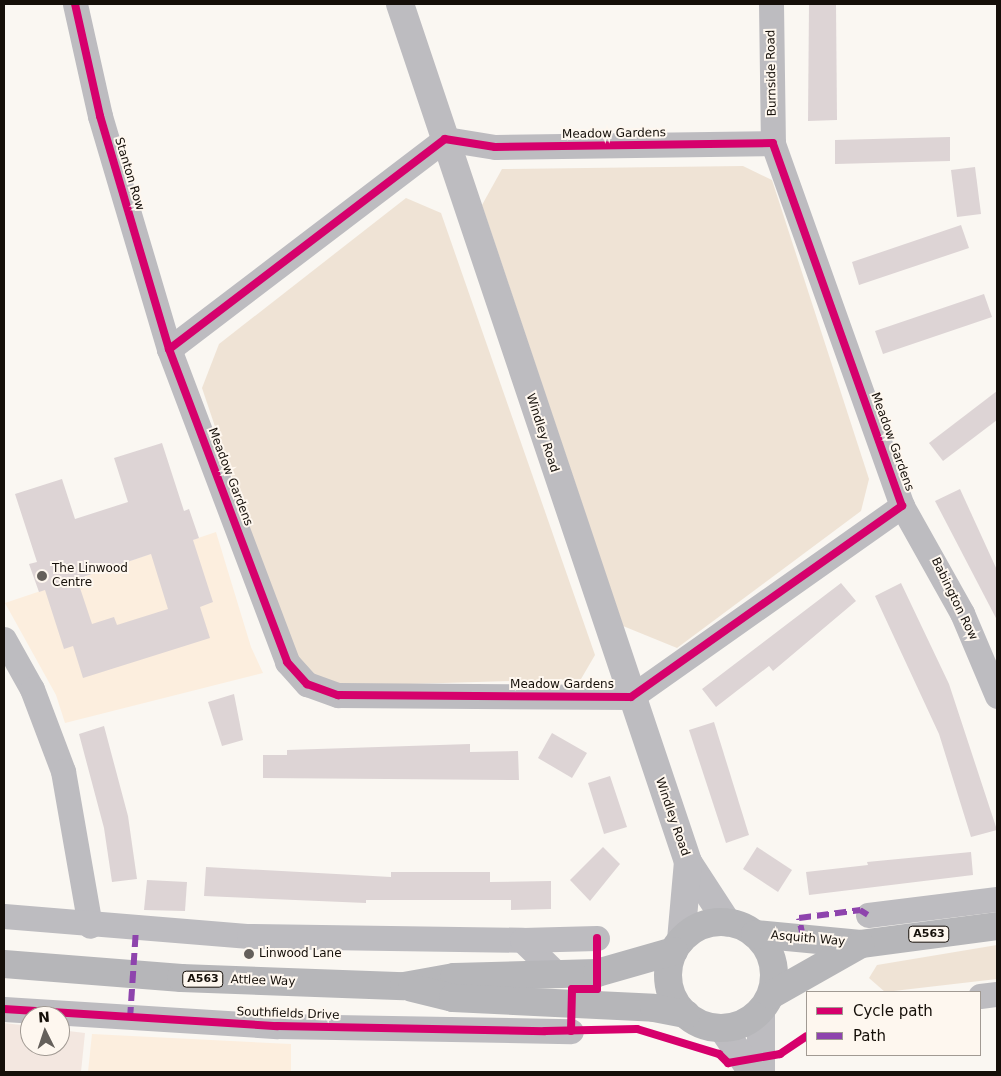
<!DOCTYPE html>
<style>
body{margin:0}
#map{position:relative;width:1001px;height:1076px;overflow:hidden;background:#faf7f2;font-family:"DejaVu Sans",sans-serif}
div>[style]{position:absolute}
.built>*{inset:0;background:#fceede}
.education>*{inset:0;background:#f3e7e0}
.green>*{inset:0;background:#efe3d5}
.building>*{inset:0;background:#ddd4d5}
.minor>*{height:25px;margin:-12.5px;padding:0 12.5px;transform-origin:12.5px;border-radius:12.5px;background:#bdbcc0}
.tertiary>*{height:28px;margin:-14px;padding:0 14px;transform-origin:14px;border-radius:14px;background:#bdbcc0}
.trunk>*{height:28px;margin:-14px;padding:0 14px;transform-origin:14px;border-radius:14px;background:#b6b6b9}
.trunk>.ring{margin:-14px;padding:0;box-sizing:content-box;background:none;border:28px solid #b6b6b9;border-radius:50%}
.quiet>*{height:6px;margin-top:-3px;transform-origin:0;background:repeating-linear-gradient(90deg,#8e44ad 0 12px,transparent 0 18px)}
.cycleway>*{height:8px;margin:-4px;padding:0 4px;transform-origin:4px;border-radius:4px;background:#d6006c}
.dots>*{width:14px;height:14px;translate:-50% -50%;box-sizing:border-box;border:2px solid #fef7ef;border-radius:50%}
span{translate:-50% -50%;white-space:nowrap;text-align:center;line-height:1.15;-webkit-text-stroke:4px #fef7ef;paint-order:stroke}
.shield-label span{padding:1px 4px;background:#fef7ef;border:1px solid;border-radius:4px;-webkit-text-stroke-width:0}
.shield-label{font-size:11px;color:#150f09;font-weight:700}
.street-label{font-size:12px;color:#150f09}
.poi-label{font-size:12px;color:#150f09}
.left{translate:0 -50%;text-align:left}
.frame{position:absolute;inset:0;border:5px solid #150f09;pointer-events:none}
.legend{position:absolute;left:806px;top:991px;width:175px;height:65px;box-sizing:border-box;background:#fef7ef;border:1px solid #a19a93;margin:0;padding:6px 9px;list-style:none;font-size:15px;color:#150f09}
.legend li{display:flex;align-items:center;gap:10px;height:25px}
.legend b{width:25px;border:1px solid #a19a93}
.north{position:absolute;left:20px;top:1006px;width:50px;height:50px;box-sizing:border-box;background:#fef7ef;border:1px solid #a19a93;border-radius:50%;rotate:356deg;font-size:14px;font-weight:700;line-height:20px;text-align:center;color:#150f09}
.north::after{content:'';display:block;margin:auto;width:18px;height:22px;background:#65605b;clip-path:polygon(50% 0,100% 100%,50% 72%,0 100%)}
</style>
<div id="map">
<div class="built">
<div style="clip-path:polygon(216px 532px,251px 647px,263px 673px,65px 723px,56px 695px,5px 603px)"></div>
<div style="clip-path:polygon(92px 1034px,291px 1044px,291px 1072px,88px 1072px)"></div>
</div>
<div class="education">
<div style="clip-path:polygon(4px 1023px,30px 1026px,30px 1046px,60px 1046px,60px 1030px,85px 1033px,81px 1072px,4px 1072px)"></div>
</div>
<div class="green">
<div style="clip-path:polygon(743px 166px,772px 180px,869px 479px,861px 511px,677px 648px,623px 626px,482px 205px,502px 169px)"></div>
<div style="clip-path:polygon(406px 198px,441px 213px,595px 655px,581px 679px,343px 686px,305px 674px,265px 575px,202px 388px,219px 344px)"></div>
<div style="clip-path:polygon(997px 945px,997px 979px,885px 992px,869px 978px,877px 965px)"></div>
</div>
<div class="building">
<div style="clip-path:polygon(809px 4px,836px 4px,837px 120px,808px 121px)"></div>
<div style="clip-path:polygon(950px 137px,950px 161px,835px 164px,835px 140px)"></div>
<div style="clip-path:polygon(975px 167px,981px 214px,957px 217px,951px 170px)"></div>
<div style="clip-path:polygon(961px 225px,969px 248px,859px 285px,852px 262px)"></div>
<div style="clip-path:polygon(984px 294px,992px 317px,883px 354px,875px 331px)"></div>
<div style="clip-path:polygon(997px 391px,997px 420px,943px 461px,929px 443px)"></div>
<div style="clip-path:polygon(evenodd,162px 443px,184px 511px,189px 509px,199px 538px,193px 540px,213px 602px,200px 607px,210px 638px,83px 678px,73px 646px,64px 649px,45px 590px,39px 592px,29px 564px,37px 562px,15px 494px,62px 479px,75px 519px,128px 502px,114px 458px,162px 443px,151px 554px,168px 609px,117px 625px,114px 617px,92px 624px,77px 579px,151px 554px)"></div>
<div style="clip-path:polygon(960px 489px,997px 570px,997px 620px,935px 501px)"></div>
<div style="clip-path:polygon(841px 583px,856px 601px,773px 671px,769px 666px,716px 707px,702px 689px)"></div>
<div style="clip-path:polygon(901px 583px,949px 684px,997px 830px,971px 837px,939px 734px,875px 596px)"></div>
<div style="clip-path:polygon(234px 694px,243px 740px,222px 746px,208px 702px)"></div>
<div style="clip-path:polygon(714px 722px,749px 835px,726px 843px,689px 730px)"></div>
<div style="clip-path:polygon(104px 726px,128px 816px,137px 879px,112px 882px,104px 828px,79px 734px)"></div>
<div style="clip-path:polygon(552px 733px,587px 753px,572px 778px,538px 758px)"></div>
<div style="clip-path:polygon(470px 744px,470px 752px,518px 751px,519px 780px,263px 778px,263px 755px,287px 755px,287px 750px)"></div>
<div style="clip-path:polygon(610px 776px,627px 827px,604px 834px,588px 783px)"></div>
<div style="clip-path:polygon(603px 847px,620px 864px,590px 901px,570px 880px)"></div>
<div style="clip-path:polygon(757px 847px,792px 870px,778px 892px,743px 869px)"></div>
<div style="clip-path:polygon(971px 852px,973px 875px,809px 895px,806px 872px,868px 865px,867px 862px)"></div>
<div style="clip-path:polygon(206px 867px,391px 877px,391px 872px,490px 872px,490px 882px,551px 881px,551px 909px,511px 910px,511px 900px,366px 900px,366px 903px,204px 896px)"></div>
<div style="clip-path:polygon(147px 880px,187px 882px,185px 911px,144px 910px)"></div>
</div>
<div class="minor">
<div style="left:75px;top:4px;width:115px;rotate:77.4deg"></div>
<div style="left:100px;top:116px;width:243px;rotate:73.5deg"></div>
<div style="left:169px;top:349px;width:335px;rotate:69.3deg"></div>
<div style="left:287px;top:662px;width:30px;rotate:48deg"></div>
<div style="left:307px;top:684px;width:33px;rotate:20deg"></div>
<div style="left:338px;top:695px;width:293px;rotate:0.4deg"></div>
<div style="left:631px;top:697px;width:332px;rotate:-35.2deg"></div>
<div style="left:902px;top:506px;width:385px;rotate:-109.6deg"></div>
<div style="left:773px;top:143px;width:278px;rotate:179.2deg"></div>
<div style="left:495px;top:147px;width:51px;rotate:-170.9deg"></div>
<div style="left:445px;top:139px;width:347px;rotate:142.7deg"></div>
<div style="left:771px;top:4px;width:139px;rotate:89.2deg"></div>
<div style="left:902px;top:506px;width:123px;rotate:60.7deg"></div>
<div style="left:962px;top:613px;width:90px;rotate:67.1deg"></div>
<div style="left:4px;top:639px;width:57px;rotate:60.8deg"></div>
<div style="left:32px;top:689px;width:88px;rotate:69.3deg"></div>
<div style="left:63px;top:771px;width:157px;rotate:80.1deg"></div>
<div style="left:868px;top:915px;width:130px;rotate:-7.1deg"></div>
<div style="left:4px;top:916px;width:246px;rotate:4.7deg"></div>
<div style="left:249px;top:936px;width:273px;rotate:0.8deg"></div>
<div style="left:522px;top:940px;width:49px;rotate:44.2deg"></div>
<div style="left:522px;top:940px;width:75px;rotate:-1.5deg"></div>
<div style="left:980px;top:996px;width:17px;rotate:-7deg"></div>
<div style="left:4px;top:1009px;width:274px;rotate:3.6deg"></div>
<div style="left:277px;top:1026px;width:294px;rotate:1deg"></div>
</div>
<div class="tertiary">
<div style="left:400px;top:4px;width:905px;rotate:71.44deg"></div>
<div style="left:688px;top:862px;width:72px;rotate:57deg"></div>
<div style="left:681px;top:940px;width:78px;rotate:-84.9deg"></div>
<div style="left:761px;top:1011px;width:61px;rotate:90deg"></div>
<div style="left:722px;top:1028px;width:53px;rotate:55.7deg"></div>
</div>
<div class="trunk">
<div class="ring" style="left:668px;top:922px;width:78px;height:78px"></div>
<div style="left:755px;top:934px;width:106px;rotate:5.4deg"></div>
<div style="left:861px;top:944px;width:137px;rotate:-7.5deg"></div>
<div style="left:4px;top:964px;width:178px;rotate:4.5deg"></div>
<div style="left:181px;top:978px;width:223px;rotate:2.1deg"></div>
<div style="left:404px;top:986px;width:51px;rotate:-10.2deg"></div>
<div style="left:454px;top:977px;width:143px;rotate:-1.6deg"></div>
<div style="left:597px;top:973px;width:80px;rotate:-15.9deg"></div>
<div style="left:412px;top:988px;width:42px;rotate:13.7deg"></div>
<div style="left:453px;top:998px;width:201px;rotate:2.8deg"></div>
<div style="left:654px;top:1008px;width:33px;rotate:11deg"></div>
<div style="left:771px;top:995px;width:103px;rotate:-29.5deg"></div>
</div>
<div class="quiet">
<div style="left:803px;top:937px;width:19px;rotate:-102deg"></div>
<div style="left:799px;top:918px;width:62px;rotate:-7.5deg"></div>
<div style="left:860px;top:910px;width:9px;rotate:32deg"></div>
<div style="left:130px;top:1019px;width:90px;rotate:-86.2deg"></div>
</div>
<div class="cycleway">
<div style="left:75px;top:4px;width:115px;rotate:77.4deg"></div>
<div style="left:100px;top:116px;width:243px;rotate:73.5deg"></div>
<div style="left:169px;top:349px;width:335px;rotate:69.3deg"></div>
<div style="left:287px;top:662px;width:30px;rotate:48deg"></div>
<div style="left:307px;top:684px;width:33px;rotate:20deg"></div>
<div style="left:338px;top:695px;width:293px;rotate:0.4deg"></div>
<div style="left:631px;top:697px;width:332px;rotate:-35.2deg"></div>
<div style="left:902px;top:506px;width:385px;rotate:-109.6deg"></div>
<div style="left:773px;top:143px;width:278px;rotate:179.2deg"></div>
<div style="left:495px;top:147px;width:51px;rotate:-170.9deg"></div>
<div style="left:445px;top:139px;width:347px;rotate:142.7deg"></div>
<div style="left:4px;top:1009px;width:274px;rotate:3.6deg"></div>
<div style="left:277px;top:1026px;width:268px;rotate:1.1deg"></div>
<div style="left:545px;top:1031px;width:92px;rotate:-1.2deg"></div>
<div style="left:637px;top:1029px;width:86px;rotate:17deg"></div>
<div style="left:719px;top:1054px;width:13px;rotate:45deg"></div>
<div style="left:728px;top:1063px;width:53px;rotate:-9.8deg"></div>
<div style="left:780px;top:1054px;width:32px;rotate:-34deg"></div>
<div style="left:571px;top:1031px;width:42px;rotate:-88.6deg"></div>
<div style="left:572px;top:989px;width:25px"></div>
<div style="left:597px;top:989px;width:51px;rotate:-90deg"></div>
</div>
<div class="dots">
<div style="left:42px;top:576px;background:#65605b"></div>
<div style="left:249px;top:954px;background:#65605b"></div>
</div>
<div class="shield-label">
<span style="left:929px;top:934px">A563</span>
<span style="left:203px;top:979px">A563</span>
</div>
<div class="street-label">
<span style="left:772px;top:73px;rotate:-91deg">Burnside Road</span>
<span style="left:614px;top:134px;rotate:-1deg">Meadow Gardens</span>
<span style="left:129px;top:174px;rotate:73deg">Stanton Row</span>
<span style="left:542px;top:433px;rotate:72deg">Windley Road</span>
<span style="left:892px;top:442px;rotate:70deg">Meadow Gardens</span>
<span style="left:230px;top:477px;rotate:69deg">Meadow Gardens</span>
<span style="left:954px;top:599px;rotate:64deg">Babington Row</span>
<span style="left:562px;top:685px">Meadow Gardens</span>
<span style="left:672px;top:817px;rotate:71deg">Windley Road</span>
<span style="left:808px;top:939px;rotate:5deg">Asquith Way</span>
<span style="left:263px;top:981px;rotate:2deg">Attlee Way</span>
<span style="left:288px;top:1014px;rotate:2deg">Southfields Drive</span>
</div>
<div class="poi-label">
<span class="left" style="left:52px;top:576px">The Linwood<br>Centre</span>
<span class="left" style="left:259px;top:954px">Linwood Lane</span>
</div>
<div class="frame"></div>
<ul class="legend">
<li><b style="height:6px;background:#d6006c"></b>Cycle path</li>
<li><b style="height:6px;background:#8e44ad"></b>Path</li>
</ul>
<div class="north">N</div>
</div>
